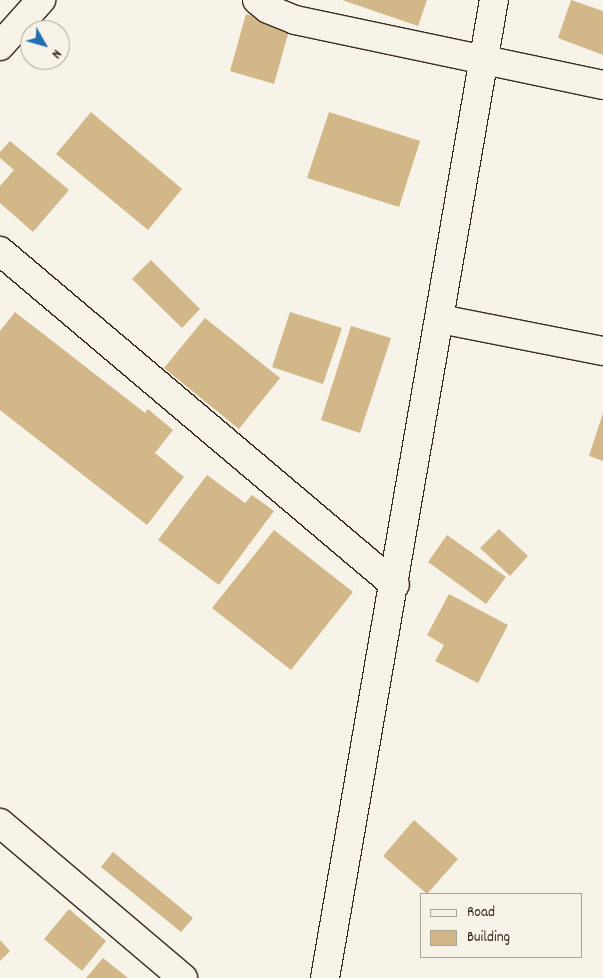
<!DOCTYPE html>
<style>
body{margin:0}
#map{position:relative;width:603px;height:978px;overflow:hidden;background:#f7f3e8;font-family:Dekko,sans-serif}
div>[style]{position:absolute}
.building>*{inset:0;background:#d2b888}
.roads{filter:drop-shadow(1px 0 #3b2a1e) drop-shadow(-1px 0 #3b2a1e) drop-shadow(0 1px #3b2a1e) drop-shadow(0 -1px #3b2a1e)}
.minor>*{height:28px;margin:-14px;padding:0 14px;transform-origin:14px;border-radius:14px;background:#f7f3e8}
span{translate:-50% -50%;white-space:nowrap;text-align:center;line-height:1.15;-webkit-text-stroke:4.5px #f7f3e8;paint-order:stroke}
.legend{position:absolute;left:420px;top:893px;width:162px;height:65px;box-sizing:border-box;background:#f7f3e8;border:1px solid #aca397;margin:0;padding:6px 9px;list-style:none;font-size:15px;color:#3b2a1e}
.legend li{display:flex;align-items:center;gap:10px;height:25px}
.legend b{width:25px;border:1px solid #aca397}
.north{position:absolute;left:20px;top:20px;width:50px;height:50px;box-sizing:border-box;background:#f7f3e8;border:1px solid #aca397;border-radius:50%;rotate:128deg;font-size:14px;font-weight:700;line-height:20px;text-align:center;color:#3b2a1e}
.north::after{content:'';display:block;margin:auto;width:18px;height:22px;background:#1f6fb2;clip-path:polygon(50% 0,100% 100%,50% 72%,0 100%)}
</style>
<div id="map">
<div class="building">
<div style="clip-path:polygon(342px 0,427px 0,418px 26px)"></div>
<div style="clip-path:polygon(571px 0,603px 11px,603px 55px,558px 38px)"></div>
<div style="clip-path:polygon(246px 14px,290px 27px,274px 84px,230px 71px)"></div>
<div style="clip-path:polygon(91px 112px,182px 189px,148px 230px,56px 154px)"></div>
<div style="clip-path:polygon(329px 112px,420px 141px,399px 207px,307px 178px)"></div>
<div style="clip-path:polygon(10px 141px,69px 190px,33px 232px,0 203px,0 186px,14px 170px,0 158px,0 152px)"></div>
<div style="clip-path:polygon(151px 260px,200px 309px,182px 328px,132px 279px)"></div>
<div style="clip-path:polygon(15px 312px,145px 413px,148px 409px,173px 430px,155px 453px,184px 477px,147px 525px,0 410px,0 331px)"></div>
<div style="clip-path:polygon(290px 312px,342px 328px,323px 384px,272px 367px)"></div>
<div style="clip-path:polygon(205px 318px,280px 378px,239px 429px,164px 368px)"></div>
<div style="clip-path:polygon(351px 326px,391px 338px,360px 433px,321px 420px)"></div>
<div style="clip-path:polygon(603px 413px,603px 461px,589px 456px)"></div>
<div style="clip-path:polygon(207px 475px,245px 503px,252px 495px,274px 511px,219px 585px,158px 540px)"></div>
<div style="clip-path:polygon(499px 529px,528px 556px,510px 576px,480px 548px)"></div>
<div style="clip-path:polygon(274px 530px,353px 592px,291px 670px,212px 608px)"></div>
<div style="clip-path:polygon(447px 535px,506px 577px,486px 604px,428px 562px)"></div>
<div style="clip-path:polygon(449px 594px,508px 625px,478px 683px,435px 661px,444px 645px,427px 635px)"></div>
<div style="clip-path:polygon(414px 820px,458px 859px,427px 894px,383px 856px)"></div>
<div style="clip-path:polygon(113px 852px,193px 918px,181px 932px,101px 867px)"></div>
<div style="clip-path:polygon(69px 909px,106px 941px,82px 971px,44px 939px)"></div>
<div style="clip-path:polygon(0 940px,10px 951px,0 961px)"></div>
<div style="clip-path:polygon(103px 958px,128px 978px,86px 978px)"></div>
</div>
<div class="roads">
<div class="minor">
<div style="left:257px;top:0;width:14px;rotate:39deg"></div>
<div style="left:268px;top:9px;width:29px;rotate:22deg"></div>
<div style="left:295px;top:20px;width:315px;rotate:11.9deg"></div>
<div style="left:0;top:46px;width:62px;rotate:-48.3deg"></div>
<div style="left:0;top:251px;width:517px;rotate:40.22deg"></div>
<div style="left:440px;top:319px;width:166px;rotate:11.1deg"></div>
<div style="left:0;top:823px;width:240px;rotate:40.3deg"></div>
<div style="left:325px;top:978px;width:992px;rotate:-80.2deg"></div>
</div>
</div>
<ul class="legend">
<li><b style="height:6px;background:#f7f3e8"></b>Road</li>
<li><b style="height:14px;background:#d2b888"></b>Building</li>
</ul>
<div class="north">N</div>
</div>
